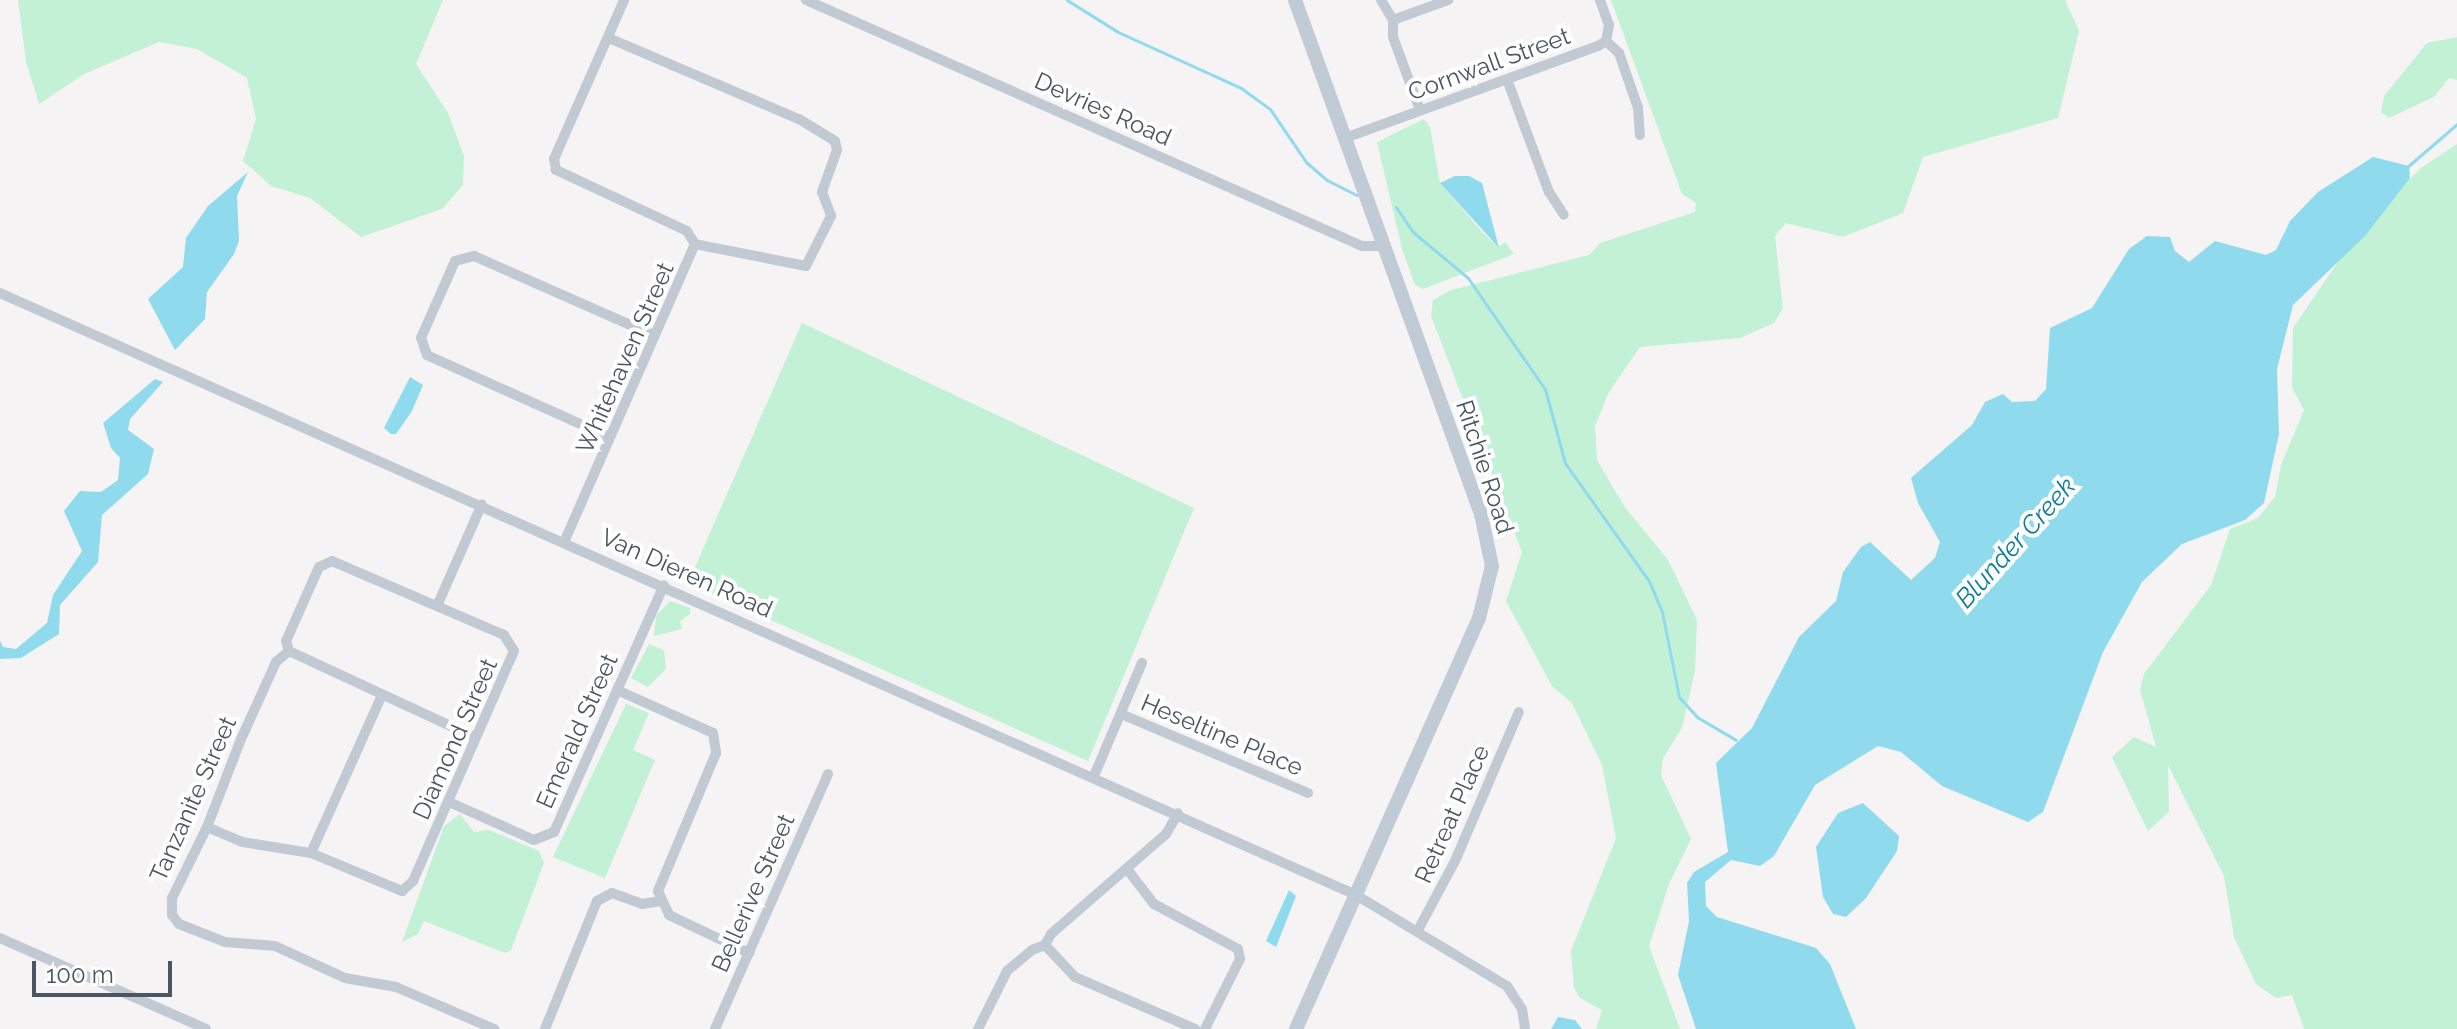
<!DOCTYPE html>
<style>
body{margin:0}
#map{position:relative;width:2457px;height:1029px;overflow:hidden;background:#f5f3f3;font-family:Raleway,sans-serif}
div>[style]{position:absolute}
.green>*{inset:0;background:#c3f1d5}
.water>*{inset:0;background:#90daee}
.stream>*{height:3px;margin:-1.5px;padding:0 1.5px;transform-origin:1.5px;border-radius:1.5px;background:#90daee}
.street>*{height:10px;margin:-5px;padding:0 5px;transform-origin:5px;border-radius:5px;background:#c1cad2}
.secondary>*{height:14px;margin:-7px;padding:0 7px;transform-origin:7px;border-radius:7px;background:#c1cbd6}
span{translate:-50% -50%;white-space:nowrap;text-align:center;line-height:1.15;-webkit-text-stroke:8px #fff;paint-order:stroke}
.street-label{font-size:24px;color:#4a5661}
.water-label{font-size:26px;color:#0c7c9b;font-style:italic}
.scale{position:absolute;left:32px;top:961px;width:140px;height:36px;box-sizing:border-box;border:4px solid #4a5661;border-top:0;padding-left:10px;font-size:24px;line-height:28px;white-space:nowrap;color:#4a5661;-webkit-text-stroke:6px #fff;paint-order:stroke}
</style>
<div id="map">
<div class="green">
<div style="clip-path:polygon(18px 0,443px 0,416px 64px,448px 113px,464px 156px,463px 185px,442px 209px,361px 237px,310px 198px,271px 186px,243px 161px,256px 119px,247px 78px,197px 49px,159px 42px,84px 74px,39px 104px,26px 62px)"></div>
<div style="clip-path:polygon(1611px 0,2065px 0,2079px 31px,2058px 118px,1923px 157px,1903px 213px,1843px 237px,1786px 223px,1775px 236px,1783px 308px,1774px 323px,1740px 338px,1640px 347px,1609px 392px,1595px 426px,1597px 460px,1624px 506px,1668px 560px,1697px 620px,1695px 671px,1682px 728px,1663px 758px,1661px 775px,1691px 839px,1669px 884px,1649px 946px,1680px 1029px,1596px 1029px,1602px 1010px,1580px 998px,1574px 988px,1571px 951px,1616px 838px,1602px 765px,1572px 703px,1552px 686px,1506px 601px,1522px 552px,1431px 316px,1433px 300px,1451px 290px,1589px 255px,1600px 243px,1695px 212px,1696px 203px,1682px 194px)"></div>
<div style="clip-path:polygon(2457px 37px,2457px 80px,2449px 78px,2434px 97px,2389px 118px,2381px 112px,2384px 96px,2427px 43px)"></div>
<div style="clip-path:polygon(1424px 119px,1430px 127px,1440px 183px,1482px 232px,1498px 247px,1505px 242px,1514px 254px,1423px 289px,1415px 285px,1402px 249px,1377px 142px)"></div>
<div style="clip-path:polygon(2457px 144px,2457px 1029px,2304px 1029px,2292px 995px,2276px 998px,2256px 984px,2234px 937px,2224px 876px,2168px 765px,2169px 812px,2148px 831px,2112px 757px,2134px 737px,2156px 747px,2140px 690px,2144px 674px,2211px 585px,2230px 529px,2258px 518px,2275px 497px,2281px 465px,2304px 410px,2292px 388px,2293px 328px,2365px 222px,2421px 168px)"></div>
<div style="clip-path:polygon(802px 323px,1194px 508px,1088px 761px,688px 583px)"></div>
<div style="clip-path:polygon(670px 601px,690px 608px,690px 614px,680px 621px,682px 629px,654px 636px,656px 616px)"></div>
<div style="clip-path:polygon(649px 644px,664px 650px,666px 669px,648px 687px,631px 678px)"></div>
<div style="clip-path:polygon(626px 704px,649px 713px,633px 750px,655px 760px,605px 878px,553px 857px)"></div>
<div style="clip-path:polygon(460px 814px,474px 832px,489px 830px,539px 851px,544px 863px,511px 950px,505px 953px,424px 921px,418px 934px,402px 942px,444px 826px)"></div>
</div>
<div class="water">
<div style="clip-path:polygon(2373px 157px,2409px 166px,2410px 178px,2365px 236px,2293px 305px,2277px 369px,2279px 434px,2264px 503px,2245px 520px,2182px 544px,2142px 582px,2103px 652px,2043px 812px,2028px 822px,1942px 786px,1901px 752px,1878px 746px,1815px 785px,1774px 856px,1760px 866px,1731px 860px,1705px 882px,1706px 906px,1717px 917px,1816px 948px,1830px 964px,1856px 1029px,1696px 1029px,1678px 975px,1689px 921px,1687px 883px,1694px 872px,1728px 852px,1716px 763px,1752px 728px,1799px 637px,1836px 601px,1843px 572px,1861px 547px,1870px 542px,1911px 580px,1935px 558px,1940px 542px,1918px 503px,1911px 478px,1972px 425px,1985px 402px,2003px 394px,2012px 402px,2035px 401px,2046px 389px,2050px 328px,2092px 308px,2129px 249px,2147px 236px,2170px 237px,2175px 251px,2189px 262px,2215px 241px,2266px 255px,2276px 250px,2290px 221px,2318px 192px)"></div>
<div style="clip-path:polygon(248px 172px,237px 196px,239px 241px,234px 254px,207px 292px,205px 319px,175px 350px,148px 299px,183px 267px,186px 238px,208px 206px)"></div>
<div style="clip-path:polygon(1455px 176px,1469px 176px,1482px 183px,1499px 248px,1440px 183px)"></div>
<div style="clip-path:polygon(410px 377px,423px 385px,412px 411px,396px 434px,391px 434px,384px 428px)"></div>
<div style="clip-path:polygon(155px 379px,163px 382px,130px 419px,128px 430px,154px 449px,148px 474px,102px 515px,98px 562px,60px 605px,59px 634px,21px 658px,0 659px,0 641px,3px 647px,16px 649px,47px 623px,53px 595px,82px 551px,64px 511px,80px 491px,101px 492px,118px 480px,120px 458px,111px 448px,103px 423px)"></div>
<div style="clip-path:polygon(1863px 803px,1899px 836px,1897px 851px,1866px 898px,1846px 917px,1833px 914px,1823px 897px,1816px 847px,1838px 813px)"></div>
<div style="clip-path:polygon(1289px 890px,1296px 896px,1276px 947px,1266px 941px)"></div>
<div style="clip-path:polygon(1558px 1017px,1575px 1020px,1582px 1029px,1551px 1029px)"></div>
</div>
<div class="stream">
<div style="left:1067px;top:0;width:60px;rotate:32.1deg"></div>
<div style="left:1118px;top:32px;width:135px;rotate:24.5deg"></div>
<div style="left:1241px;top:88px;width:36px;rotate:36deg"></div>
<div style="left:1270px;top:109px;width:64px;rotate:55.8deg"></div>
<div style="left:1306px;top:162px;width:28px;rotate:41deg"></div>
<div style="left:1327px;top:180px;width:33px;rotate:27deg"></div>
<div style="left:2406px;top:168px;width:67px;rotate:-40.8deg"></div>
<div style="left:1396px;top:207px;width:30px;rotate:56deg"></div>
<div style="left:1413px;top:232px;width:72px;rotate:39.9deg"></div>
<div style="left:1468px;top:278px;width:135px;rotate:55.3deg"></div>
<div style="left:1545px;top:389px;width:77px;rotate:74.9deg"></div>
<div style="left:1565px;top:463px;width:145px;rotate:54.6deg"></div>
<div style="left:1649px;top:581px;width:34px;rotate:67deg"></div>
<div style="left:1662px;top:612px;width:87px;rotate:78.7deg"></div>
<div style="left:1679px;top:697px;width:27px;rotate:48deg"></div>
<div style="left:1697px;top:717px;width:45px;rotate:30.5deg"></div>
</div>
<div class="street">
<div style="left:806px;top:0;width:608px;rotate:23.87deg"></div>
<div style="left:1362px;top:246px;width:22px"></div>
<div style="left:1381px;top:0;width:23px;rotate:59deg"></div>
<div style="left:1393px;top:20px;width:17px;rotate:90deg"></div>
<div style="left:1393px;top:37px;width:78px;rotate:69.7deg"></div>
<div style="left:1393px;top:20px;width:59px;rotate:-20deg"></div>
<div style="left:611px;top:39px;width:204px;rotate:23.1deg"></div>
<div style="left:799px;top:119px;width:42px;rotate:31.4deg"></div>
<div style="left:835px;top:141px;width:9px;rotate:77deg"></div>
<div style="left:837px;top:150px;width:45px;rotate:109.7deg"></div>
<div style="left:822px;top:192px;width:26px;rotate:69deg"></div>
<div style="left:831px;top:216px;width:56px;rotate:116.6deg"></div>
<div style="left:806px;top:266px;width:113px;rotate:-168.8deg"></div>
<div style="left:1606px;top:41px;width:18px;rotate:43deg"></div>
<div style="left:1619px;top:53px;width:58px;rotate:70.9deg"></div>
<div style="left:1638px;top:108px;width:27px;rotate:86deg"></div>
<div style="left:1508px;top:82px;width:117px;rotate:69.6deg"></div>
<div style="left:1549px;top:192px;width:27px;rotate:57deg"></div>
<div style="left:1345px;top:138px;width:269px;rotate:-20deg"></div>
<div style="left:1598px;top:46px;width:9px;rotate:-32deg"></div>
<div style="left:1606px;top:41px;width:16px;rotate:-79deg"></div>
<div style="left:1609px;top:25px;width:27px;rotate:-110deg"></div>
<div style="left:0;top:293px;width:1484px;rotate:23.94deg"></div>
<div style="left:1356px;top:895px;width:176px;rotate:31.1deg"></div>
<div style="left:1507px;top:986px;width:27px;rotate:57deg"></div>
<div style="left:1522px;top:1009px;width:20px;rotate:81deg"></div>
<div style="left:607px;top:436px;width:197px;rotate:-155.8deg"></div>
<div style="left:427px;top:355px;width:18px;rotate:-109deg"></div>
<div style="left:421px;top:338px;width:84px;rotate:-66.2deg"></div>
<div style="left:455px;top:261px;width:20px;rotate:-15deg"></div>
<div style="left:474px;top:256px;width:196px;rotate:23.8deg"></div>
<div style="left:565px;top:540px;width:323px;rotate:-66.3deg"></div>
<div style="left:695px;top:244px;width:15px;rotate:-122deg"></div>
<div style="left:687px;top:231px;width:145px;rotate:-155deg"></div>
<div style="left:556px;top:170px;width:11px;rotate:-100deg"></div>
<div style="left:554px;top:159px;width:174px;rotate:-66.2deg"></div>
<div style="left:437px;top:606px;width:111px;rotate:-66.2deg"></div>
<div style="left:289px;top:651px;width:17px;rotate:140deg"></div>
<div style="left:276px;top:662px;width:85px;rotate:114.4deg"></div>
<div style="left:241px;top:739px;width:94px;rotate:111.1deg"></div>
<div style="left:207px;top:827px;width:79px;rotate:116.2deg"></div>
<div style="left:172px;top:898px;width:17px;rotate:90deg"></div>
<div style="left:172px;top:915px;width:11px;rotate:52deg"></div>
<div style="left:179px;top:924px;width:49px;rotate:21.4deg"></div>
<div style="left:225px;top:942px;width:50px;rotate:4.6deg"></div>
<div style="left:275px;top:946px;width:77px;rotate:24.6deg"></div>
<div style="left:345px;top:978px;width:52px;rotate:10deg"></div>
<div style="left:396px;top:987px;width:107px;rotate:23.2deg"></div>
<div style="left:289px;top:651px;width:204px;rotate:24.9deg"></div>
<div style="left:617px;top:690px;width:105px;rotate:24.1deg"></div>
<div style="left:713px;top:733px;width:20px;rotate:81deg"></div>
<div style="left:716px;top:753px;width:150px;rotate:112.8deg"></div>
<div style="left:658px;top:891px;width:26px;rotate:65deg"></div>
<div style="left:669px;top:915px;width:89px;rotate:25.4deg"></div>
<div style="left:1121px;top:714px;width:203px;rotate:22.9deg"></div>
<div style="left:1094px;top:776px;width:123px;rotate:-67deg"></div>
<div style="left:449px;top:802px;width:93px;rotate:24.1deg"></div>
<div style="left:534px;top:840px;width:22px;rotate:-22deg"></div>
<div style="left:554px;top:832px;width:270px;rotate:-66deg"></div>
<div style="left:207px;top:827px;width:38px;rotate:23deg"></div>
<div style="left:242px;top:842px;width:70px;rotate:9.1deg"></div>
<div style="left:311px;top:853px;width:99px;rotate:22.7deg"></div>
<div style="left:402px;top:891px;width:15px;rotate:-42deg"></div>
<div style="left:413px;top:881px;width:251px;rotate:-66.3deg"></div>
<div style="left:514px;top:651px;width:19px;rotate:-122deg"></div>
<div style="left:504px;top:635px;width:187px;rotate:-156.7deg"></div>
<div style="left:332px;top:561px;width:14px;rotate:155deg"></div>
<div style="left:319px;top:567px;width:81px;rotate:114deg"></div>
<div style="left:286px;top:641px;width:10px;rotate:73deg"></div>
<div style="left:311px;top:853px;width:171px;rotate:-65.8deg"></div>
<div style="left:1127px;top:869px;width:44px;rotate:52.4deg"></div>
<div style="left:1154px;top:904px;width:95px;rotate:28.2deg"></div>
<div style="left:1238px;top:949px;width:10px;rotate:79deg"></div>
<div style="left:1240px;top:959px;width:78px;rotate:116.6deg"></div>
<div style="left:1418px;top:930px;width:78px;rotate:-61.8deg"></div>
<div style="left:1455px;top:861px;width:162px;rotate:-66.8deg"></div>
<div style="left:0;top:938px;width:225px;rotate:23.8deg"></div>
<div style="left:1045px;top:945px;width:44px;rotate:46.8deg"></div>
<div style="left:1075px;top:977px;width:131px;rotate:23.4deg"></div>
<div style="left:545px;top:1029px;width:138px;rotate:-67.9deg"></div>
<div style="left:597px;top:901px;width:17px;rotate:-28deg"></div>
<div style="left:612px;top:893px;width:32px;rotate:20deg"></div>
<div style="left:642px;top:904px;width:19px;rotate:-9deg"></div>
<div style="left:715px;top:1029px;width:279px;rotate:-66.1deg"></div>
<div style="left:978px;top:1029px;width:65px;rotate:-63.4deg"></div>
<div style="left:1007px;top:971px;width:33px;rotate:-40deg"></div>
<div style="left:1032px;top:950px;width:14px;rotate:-21deg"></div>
<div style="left:1045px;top:945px;width:13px;rotate:-61deg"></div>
<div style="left:1051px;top:934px;width:152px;rotate:-41deg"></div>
<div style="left:1166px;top:834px;width:24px;rotate:-60deg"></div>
</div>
<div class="secondary">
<div style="left:1295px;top:0;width:547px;rotate:70.11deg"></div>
<div style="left:1481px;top:514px;width:53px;rotate:78.1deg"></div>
<div style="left:1492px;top:566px;width:54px;rotate:104deg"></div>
<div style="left:1479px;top:618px;width:450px;rotate:114deg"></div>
</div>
<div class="street-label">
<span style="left:1489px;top:64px;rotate:-20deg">Cornwall Street</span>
<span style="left:1103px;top:109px;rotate:24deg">Devries Road</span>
<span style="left:625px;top:358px;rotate:-66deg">Whitehaven Street</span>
<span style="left:1485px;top:467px;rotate:72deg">Ritchie Road</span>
<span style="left:687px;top:573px;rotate:24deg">Van Dieren Road</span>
<span style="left:577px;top:731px;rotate:-66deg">Emerald Street</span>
<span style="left:1222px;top:735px;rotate:23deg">Heseltine Place</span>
<span style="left:455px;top:739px;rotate:-66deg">Diamond Street</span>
<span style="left:193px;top:799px;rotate:-66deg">Tanzanite Street</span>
<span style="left:1452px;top:814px;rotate:-66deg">Retreat Place</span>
<span style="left:753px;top:893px;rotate:-66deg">Bellerive Street</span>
</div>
<div class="water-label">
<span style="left:2016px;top:543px;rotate:-48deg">Blunder Creek</span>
</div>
<div class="scale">100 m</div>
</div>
